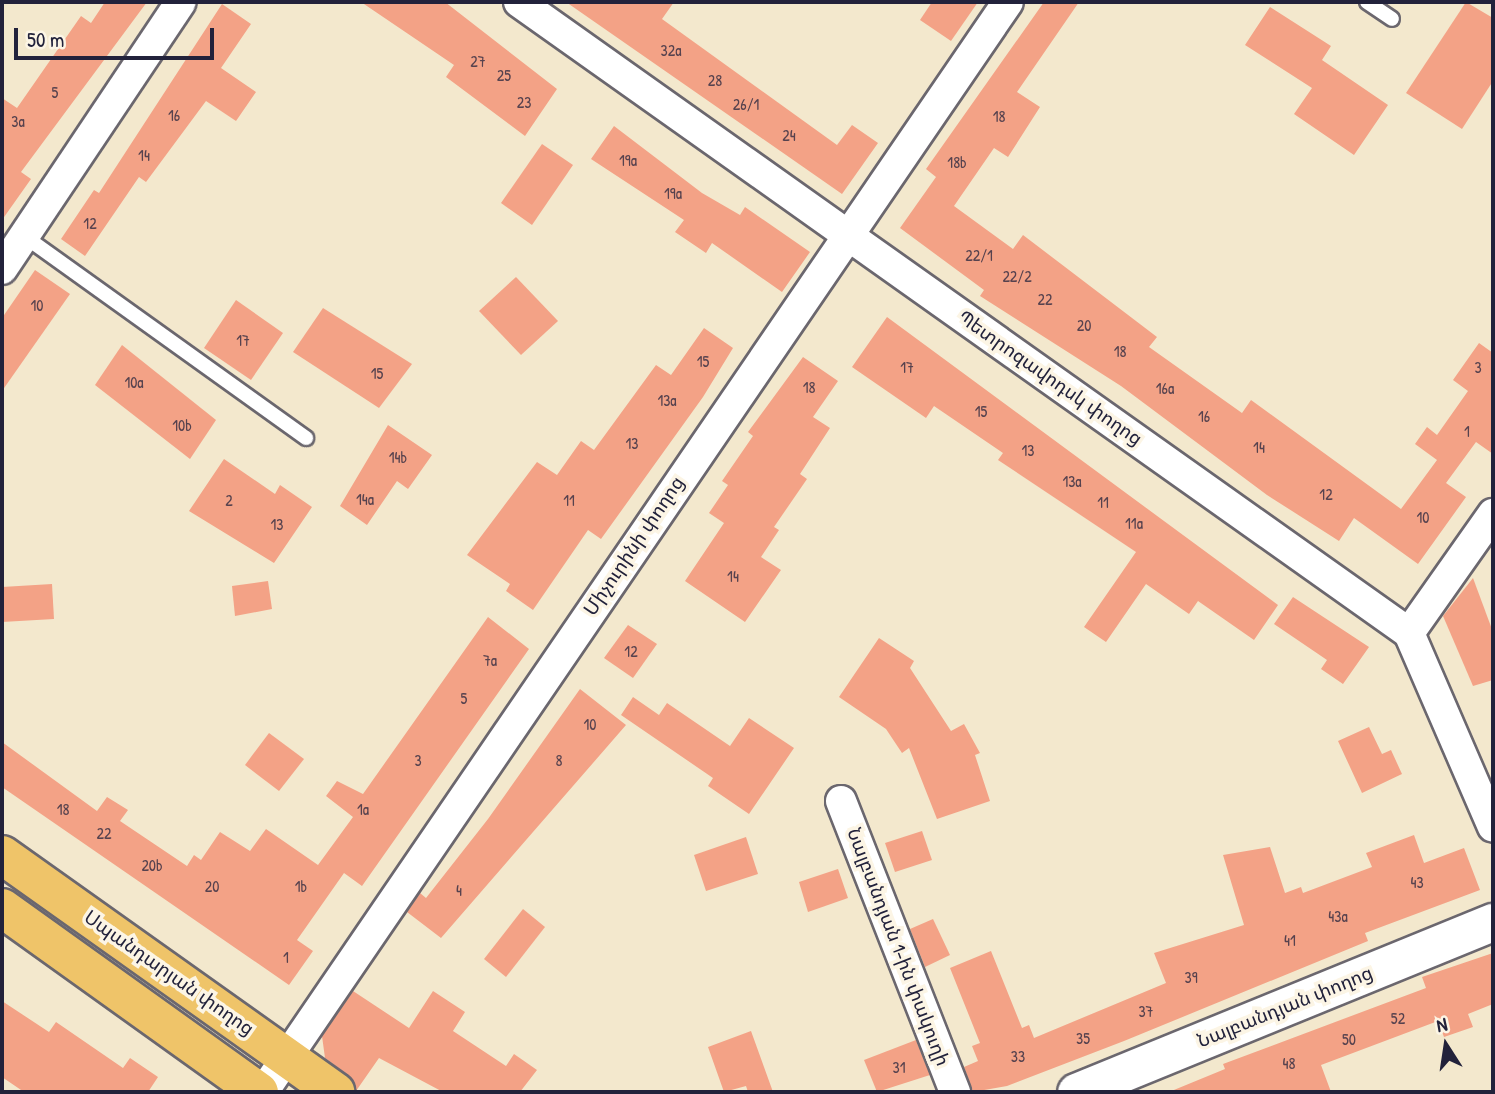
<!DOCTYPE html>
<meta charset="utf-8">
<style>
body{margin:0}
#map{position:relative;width:1495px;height:1094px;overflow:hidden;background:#f3e8cd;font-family:"Patrick Hand","Noto Sans Armenian",sans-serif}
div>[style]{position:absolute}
.building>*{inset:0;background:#f3a286}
.roads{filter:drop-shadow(2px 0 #6b676e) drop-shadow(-2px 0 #6b676e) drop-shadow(0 2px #6b676e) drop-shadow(0 -2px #6b676e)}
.service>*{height:14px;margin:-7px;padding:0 7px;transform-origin:7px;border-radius:7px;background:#fff}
.minor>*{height:30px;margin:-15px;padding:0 15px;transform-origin:15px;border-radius:15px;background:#fff}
.tertiary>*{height:37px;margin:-18.5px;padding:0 18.5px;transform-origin:18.5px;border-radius:18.5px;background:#fff}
.primary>*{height:38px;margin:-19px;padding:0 19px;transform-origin:19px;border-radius:19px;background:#efc469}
span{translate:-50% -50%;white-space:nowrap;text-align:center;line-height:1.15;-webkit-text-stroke:7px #fcf5e5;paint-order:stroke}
.number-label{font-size:16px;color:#56424e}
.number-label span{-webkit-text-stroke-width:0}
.street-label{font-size:19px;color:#22223b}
.frame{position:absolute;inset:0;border:4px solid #22223b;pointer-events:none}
.north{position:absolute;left:1411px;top:1010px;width:70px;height:70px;-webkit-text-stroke:5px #fcf5e5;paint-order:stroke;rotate:348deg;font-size:19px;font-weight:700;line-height:28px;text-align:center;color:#22223b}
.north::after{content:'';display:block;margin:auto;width:24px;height:32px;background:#22223b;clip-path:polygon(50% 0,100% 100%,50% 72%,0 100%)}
.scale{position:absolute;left:14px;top:28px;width:200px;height:32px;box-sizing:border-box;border:4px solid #22223b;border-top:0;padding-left:9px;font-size:21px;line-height:24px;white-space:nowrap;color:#22223b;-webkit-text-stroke:5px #fcf5e5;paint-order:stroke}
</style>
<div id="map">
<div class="building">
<div style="clip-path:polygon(105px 2px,147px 2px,21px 172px,31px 179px,2px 220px,2px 98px,17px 108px,81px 16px,91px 23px)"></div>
<div style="clip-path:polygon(361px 2px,445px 2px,557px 89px,525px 136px,446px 77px,454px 65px)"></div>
<div style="clip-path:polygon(566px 2px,674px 2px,662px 19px,837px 145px,852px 125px,878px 143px,842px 194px)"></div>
<div style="clip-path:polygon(932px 2px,978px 2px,951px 41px,920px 20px)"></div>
<div style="clip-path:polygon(1044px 2px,1079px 2px,1017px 92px,1040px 107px,1008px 157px,994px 148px,954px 206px,1013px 249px,1023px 235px,1157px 337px,1149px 347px,1242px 413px,1251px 400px,1401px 509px,1437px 460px,1415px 444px,1427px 427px,1437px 435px,1468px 391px,1453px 380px,1479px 343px,1493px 353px,1493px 454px,1476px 442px,1446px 483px,1466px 497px,1418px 564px,1354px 518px,1339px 541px,1267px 495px,1121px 386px,980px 296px,984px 290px,900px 228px,936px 177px,926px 169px)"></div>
<div style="clip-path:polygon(1466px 2px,1493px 18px,1493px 81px,1462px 129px,1406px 93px)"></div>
<div style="clip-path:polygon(222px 4px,251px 24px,221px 68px,256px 92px,236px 121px,206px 101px,146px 182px,139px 177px,85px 256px,61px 239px,94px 190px,99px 193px)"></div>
<div style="clip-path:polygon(1270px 7px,1331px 46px,1322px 60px,1388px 105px,1354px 155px,1294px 114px,1312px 88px,1245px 45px)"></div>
<div style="clip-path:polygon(614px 126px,702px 193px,740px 215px,745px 207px,810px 252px,782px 292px,712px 243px,706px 253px,675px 232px,684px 220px,591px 159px)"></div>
<div style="clip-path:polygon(542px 144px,573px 165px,532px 225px,501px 203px)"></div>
<div style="clip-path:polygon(35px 270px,70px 294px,2px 391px,2px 318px)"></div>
<div style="clip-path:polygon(516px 277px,558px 321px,521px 355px,479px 311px)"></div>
<div style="clip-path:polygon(236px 300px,283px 333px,251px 380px,204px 348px)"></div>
<div style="clip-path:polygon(323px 308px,412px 364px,379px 408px,293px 352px)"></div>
<div style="clip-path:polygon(887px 317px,1278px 605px,1254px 640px,1198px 601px,1189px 614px,1146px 584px,1106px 642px,1084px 627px,1136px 552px,998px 460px,1003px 453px,934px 406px,926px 418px,852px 367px)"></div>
<div style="clip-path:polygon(704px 328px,733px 348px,703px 397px,601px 539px,588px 530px,533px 610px,506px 591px,510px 584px,467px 555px,537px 462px,557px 475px,581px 441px,594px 450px,656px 365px,671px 375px)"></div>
<div style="clip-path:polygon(122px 345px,216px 420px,190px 459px,95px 385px)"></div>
<div style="clip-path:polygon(803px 357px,838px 381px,813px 417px,830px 428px,800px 474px,807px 479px,774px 527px,779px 530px,761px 557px,781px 570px,745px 622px,685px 581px,724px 523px,709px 513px,728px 485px,722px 481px,753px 436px,748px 432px)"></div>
<div style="clip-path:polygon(388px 425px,432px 455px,408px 489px,397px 481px,367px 525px,340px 506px)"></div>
<div style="clip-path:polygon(224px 459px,275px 494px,280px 485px,312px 507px,274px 563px,189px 511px)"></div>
<div style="clip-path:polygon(1473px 578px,1493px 632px,1493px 680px,1473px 686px,1443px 616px)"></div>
<div style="clip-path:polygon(268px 581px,272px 609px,235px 616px,232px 586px)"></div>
<div style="clip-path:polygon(52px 584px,54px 619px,2px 622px,2px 587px)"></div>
<div style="clip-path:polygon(1293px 597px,1369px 647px,1343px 684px,1321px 669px,1327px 660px,1274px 624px)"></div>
<div style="clip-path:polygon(488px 617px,529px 649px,362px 886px,344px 873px,297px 940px,313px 951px,289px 985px,2px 787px,2px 742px,97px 811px,107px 797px,128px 810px,120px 821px,187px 866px,194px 855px,201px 860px,220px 832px,250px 851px,266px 829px,318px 865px,353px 817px,326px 796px,337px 781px,363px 794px)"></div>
<div style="clip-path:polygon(628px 625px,657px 644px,633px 678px,604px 658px)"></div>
<div style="clip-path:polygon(879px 638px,914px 661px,910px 668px,951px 731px,964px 724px,980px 753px,975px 755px,990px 801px,937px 819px,909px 748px,902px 753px,886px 729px,839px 697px)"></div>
<div style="clip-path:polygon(580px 689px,626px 725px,441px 938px,407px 912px,420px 893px,426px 898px,488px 819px)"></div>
<div style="clip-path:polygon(633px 697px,659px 715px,667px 703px,730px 746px,749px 718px,794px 748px,749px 814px,708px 786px,713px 778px,621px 715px)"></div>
<div style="clip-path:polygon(1369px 727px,1382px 754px,1391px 750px,1402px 774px,1362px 793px,1338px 741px)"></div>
<div style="clip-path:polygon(269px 733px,304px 759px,279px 791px,245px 765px)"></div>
<div style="clip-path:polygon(922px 831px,932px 860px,895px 872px,885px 843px)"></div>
<div style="clip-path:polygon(1414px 835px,1424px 863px,1464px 848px,1480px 890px,1365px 933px,1368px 941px,1124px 1041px,1007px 1086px,973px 1092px,964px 1067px,978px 1061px,972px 1046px,980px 1043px,950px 968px,991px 951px,1022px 1028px,1029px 1025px,1034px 1038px,1166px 983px,1154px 953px,1244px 925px,1223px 855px,1270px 847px,1285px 893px,1301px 887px,1303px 893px,1372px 867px,1366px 853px)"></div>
<div style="clip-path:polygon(746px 837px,758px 874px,706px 891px,694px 855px)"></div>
<div style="clip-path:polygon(838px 869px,848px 898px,808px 912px,799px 882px)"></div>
<div style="clip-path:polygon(523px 909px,545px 927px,506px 977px,484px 959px)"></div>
<div style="clip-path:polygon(933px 919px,950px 955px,925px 967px,910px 929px)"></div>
<div style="clip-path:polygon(1493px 953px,1493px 1004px,1468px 1014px,1473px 1027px,1444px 1037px,1438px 1021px,1321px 1065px,1331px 1092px,1169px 1092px,1225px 1069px,1223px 1064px,1426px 988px,1422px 977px)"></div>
<div style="clip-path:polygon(353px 991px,409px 1028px,433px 991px,465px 1012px,453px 1031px,506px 1066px,514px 1054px,537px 1070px,520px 1092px,443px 1092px,379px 1058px,356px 1091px,348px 1075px,325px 1058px,322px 1036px)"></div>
<div style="clip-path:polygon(2px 1001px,49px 1032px,56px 1022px,123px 1068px,130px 1058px,158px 1077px,148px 1092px,24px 1092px,2px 1077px)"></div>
<div style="clip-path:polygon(751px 1031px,773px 1092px,748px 1092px,746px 1086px,724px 1092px,708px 1047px)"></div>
<div style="clip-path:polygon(916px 1040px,930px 1075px,877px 1092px,864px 1060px)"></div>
</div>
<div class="roads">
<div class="service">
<div style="left:1367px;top:2px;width:30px;rotate:34deg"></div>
<div style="left:24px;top:236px;width:347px;rotate:35.6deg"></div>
</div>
<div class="minor">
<div style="left:519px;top:2px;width:1091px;rotate:35.34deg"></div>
<div style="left:1409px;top:633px;width:211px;rotate:66.6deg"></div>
<div style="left:2px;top:269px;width:321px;rotate:-56.2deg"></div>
<div style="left:1409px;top:633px;width:146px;rotate:-54.8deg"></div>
<div style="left:841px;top:801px;width:313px;rotate:68.6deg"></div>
<div style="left:263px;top:1092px;width:1320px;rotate:-55.65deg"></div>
</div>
<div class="tertiary">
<div style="left:1076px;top:1092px;width:450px;rotate:-22.2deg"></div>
</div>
<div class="primary">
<div style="left:2px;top:855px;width:409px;rotate:35.4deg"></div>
<div style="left:2px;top:908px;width:316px;rotate:35.6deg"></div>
</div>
</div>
<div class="number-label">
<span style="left:671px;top:50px">32a</span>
<span style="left:478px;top:61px">27</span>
<span style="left:504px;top:75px">25</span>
<span style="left:715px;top:80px">28</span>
<span style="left:55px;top:92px">5</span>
<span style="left:524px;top:102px">23</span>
<span style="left:746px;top:104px">26/1</span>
<span style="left:174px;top:115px">16</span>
<span style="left:999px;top:116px">18</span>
<span style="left:18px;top:121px">3a</span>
<span style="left:789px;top:135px">24</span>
<span style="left:144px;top:155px">14</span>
<span style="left:628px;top:160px">19a</span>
<span style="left:957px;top:162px">18b</span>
<span style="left:673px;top:193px">19a</span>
<span style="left:90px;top:223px">12</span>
<span style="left:979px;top:255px">22/1</span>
<span style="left:1017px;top:276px">22/2</span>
<span style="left:1045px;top:299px">22</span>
<span style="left:37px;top:305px">10</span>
<span style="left:1084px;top:325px">20</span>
<span style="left:243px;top:340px">17</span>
<span style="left:1120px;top:351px">18</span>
<span style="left:703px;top:361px">15</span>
<span style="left:907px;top:367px">17</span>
<span style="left:1478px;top:367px">3</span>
<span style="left:377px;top:373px">15</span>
<span style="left:134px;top:382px">10a</span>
<span style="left:809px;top:387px">18</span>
<span style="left:1165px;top:388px">16a</span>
<span style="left:667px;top:400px">13a</span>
<span style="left:981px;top:411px">15</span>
<span style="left:1204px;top:416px">16</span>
<span style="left:182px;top:425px">10b</span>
<span style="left:1467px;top:431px">1</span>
<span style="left:632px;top:443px">13</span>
<span style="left:1259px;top:447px">14</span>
<span style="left:1028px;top:450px">13</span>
<span style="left:398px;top:457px">14b</span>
<span style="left:1072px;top:481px">13a</span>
<span style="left:1326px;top:494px">12</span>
<span style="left:365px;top:499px">14a</span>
<span style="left:229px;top:500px">2</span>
<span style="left:569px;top:500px">11</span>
<span style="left:1103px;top:502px">11</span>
<span style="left:1423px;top:517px">10</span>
<span style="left:1134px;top:523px">11a</span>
<span style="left:277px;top:524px">13</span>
<span style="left:733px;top:576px">14</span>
<span style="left:631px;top:651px">12</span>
<span style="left:490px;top:660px">7a</span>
<span style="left:464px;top:698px">5</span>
<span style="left:590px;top:724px">10</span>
<span style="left:418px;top:760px">3</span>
<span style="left:559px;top:760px">8</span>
<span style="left:63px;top:809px">18</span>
<span style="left:363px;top:809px">1a</span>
<span style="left:104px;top:833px">22</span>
<span style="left:152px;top:865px">20b</span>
<span style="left:1417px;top:882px">43</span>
<span style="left:212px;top:886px">20</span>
<span style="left:301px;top:886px">1b</span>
<span style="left:459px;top:890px">4</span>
<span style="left:1338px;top:916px">43a</span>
<span style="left:1290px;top:940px">41</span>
<span style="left:286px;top:957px">1</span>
<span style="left:1191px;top:977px">39</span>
<span style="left:1146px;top:1011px">37</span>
<span style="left:1398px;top:1018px">52</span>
<span style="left:1083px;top:1038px">35</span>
<span style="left:1349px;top:1039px">50</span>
<span style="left:1018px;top:1056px">33</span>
<span style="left:1289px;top:1063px">48</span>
<span style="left:899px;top:1067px">31</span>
</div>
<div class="street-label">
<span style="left:1050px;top:378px;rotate:35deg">Պետրոզավոդսկ փողոց</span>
<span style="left:634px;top:546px;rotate:-56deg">Միչուրինի փողոց</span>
<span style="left:898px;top:947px;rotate:69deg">Նալբանդյան 1-ին փակուղի</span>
<span style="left:169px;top:973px;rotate:35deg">Սպանդարյան փողոց</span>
<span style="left:1285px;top:1007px;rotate:-22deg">Նալբանդյան փողոց</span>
</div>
<div class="frame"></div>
<div class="north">N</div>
<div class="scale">50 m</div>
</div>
